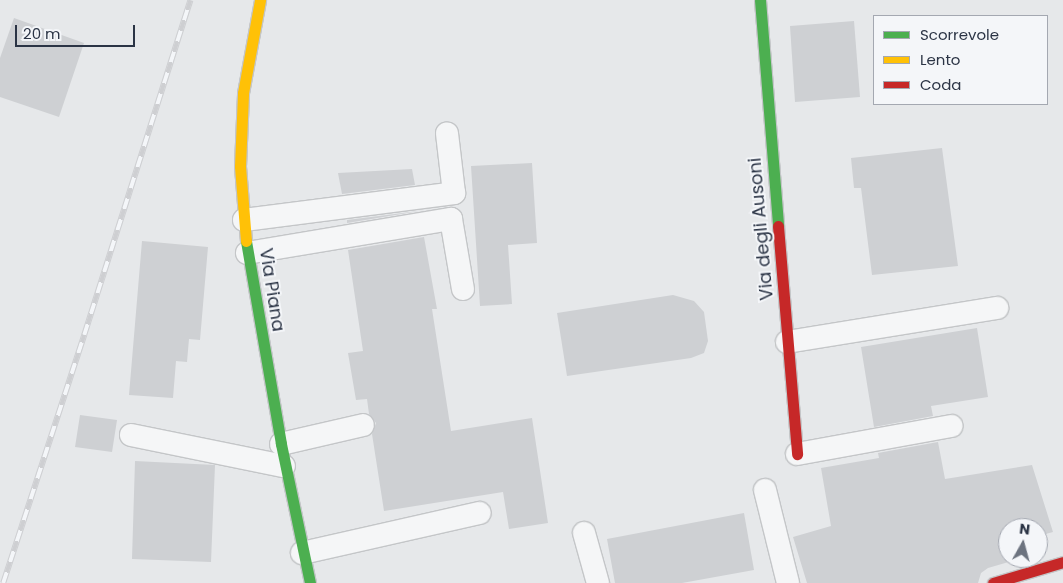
<!DOCTYPE html>
<style>
body{margin:0}
#map{position:relative;width:1063px;height:583px;overflow:hidden;background:#e6e8ea;font-family:Poppins,sans-serif}
div>[style]{position:absolute}
.building>*{inset:0;background:#ced0d3}
.roads{filter:drop-shadow(1px 0 #c4c6c8) drop-shadow(-1px 0 #c4c6c8) drop-shadow(0 1px #c4c6c8) drop-shadow(0 -1px #c4c6c8)}
.lane>*{height:22px;margin:-11px;padding:0 11px;transform-origin:11px;border-radius:11px;background:#f5f6f7}
.fast>*{height:11px;margin:-5.5px;padding:0 5.5px;transform-origin:5.5px;border-radius:5.5px;background:#4caf50}
.slow>*{height:11px;margin:-5.5px;padding:0 5.5px;transform-origin:5.5px;border-radius:5.5px;background:#ffc107}
.jam>*{height:11px;margin:-5.5px;padding:0 5.5px;transform-origin:5.5px;border-radius:5.5px;background:#c62828}
.rail>*{height:5.5px;margin-top:-2.75px;transform-origin:0;background:repeating-linear-gradient(90deg,#f4f6f9 0 11px,#cecfd2 0 22px);box-sizing:border-box;border-block:1px solid #cecfd2}
span{translate:-50% -50%;white-space:nowrap;text-align:center;line-height:1.15;-webkit-text-stroke:4px #f4f6f9;paint-order:stroke}
.street-label{font-size:18px;color:#2b3445}
.legend{position:absolute;left:873px;top:15px;width:175px;height:90px;box-sizing:border-box;background:#f4f6f9;border:1px solid #a4a8b1;margin:0;padding:6px 9px;list-style:none;font-size:15px;color:#2b3445}
.legend li{display:flex;align-items:center;gap:10px;height:25px}
.legend b{width:25px;border:1px solid #a4a8b1}
.north{position:absolute;left:998px;top:518px;width:50px;height:50px;box-sizing:border-box;background:#f4f6f9;border:1px solid #a4a8b1;border-radius:50%;rotate:7deg;font-size:14px;font-weight:700;line-height:20px;text-align:center;color:#2b3445}
.north::after{content:'';display:block;margin:auto;width:18px;height:22px;background:#6c737f;clip-path:polygon(50% 0,100% 100%,50% 72%,0 100%)}
.scale{position:absolute;left:15px;top:25px;width:120px;height:22px;box-sizing:border-box;border:2px solid #2b3445;border-top:0;padding-left:6px;font-size:15px;line-height:18px;white-space:nowrap;color:#2b3445;-webkit-text-stroke:4px #f4f6f9;paint-order:stroke}
</style>
<div id="map">
<div class="building">
<div style="clip-path:polygon(14px 18px,84px 43px,59px 117px,0 97px,0 58px)"></div>
<div style="clip-path:polygon(854px 21px,860px 97px,795px 102px,790px 26px)"></div>
<div style="clip-path:polygon(942px 148px,958px 266px,872px 275px,861px 188px,854px 188px,851px 158px)"></div>
<div style="clip-path:polygon(532px 163px,537px 243px,508px 245px,512px 304px,480px 306px,471px 166px)"></div>
<div style="clip-path:polygon(412px 169px,415px 185px,342px 194px,338px 173px)"></div>
<div style="clip-path:polygon(419px 211px,347px 223px,347px 220px)"></div>
<div style="clip-path:polygon(424px 237px,437px 309px,432px 309px,451px 431px,532px 418px,548px 523px,509px 529px,503px 492px,384px 511px,372px 434px,376px 423px,369px 414px,367px 399px,356px 400px,348px 353px,363px 351px,348px 250px)"></div>
<div style="clip-path:polygon(142px 241px,208px 247px,200px 340px,189px 339px,187px 362px,176px 361px,173px 398px,129px 395px)"></div>
<div style="clip-path:polygon(673px 295px,694px 301px,704px 312px,708px 341px,704px 353px,691px 358px,567px 376px,557px 313px)"></div>
<div style="clip-path:polygon(977px 328px,988px 397px,931px 406px,933px 416px,874px 427px,861px 347px)"></div>
<div style="clip-path:polygon(80px 415px,117px 420px,112px 452px,75px 447px)"></div>
<div style="clip-path:polygon(938px 442px,945px 479px,1032px 465px,1053px 532px,1038px 536px,1043px 552px,1038px 553px,1038px 528px,1008px 528px,1008px 558px,1022px 558px,988px 568px,981px 573px,978px 583px,807px 583px,793px 537px,831px 526px,821px 468px,879px 458px,878px 453px)"></div>
<div style="clip-path:polygon(135px 461px,215px 465px,211px 562px,132px 559px)"></div>
<div style="clip-path:polygon(744px 513px,754px 570px,682px 583px,615px 583px,607px 539px)"></div>
</div>
<div class="roads">
<div class="lane">
<div style="left:244px;top:220px;width:212px;rotate:-7.3deg"></div>
<div style="left:454px;top:193px;width:60px;rotate:-96.7deg"></div>
<div style="left:247px;top:253px;width:207px;rotate:-9.5deg"></div>
<div style="left:451px;top:219px;width:71px;rotate:80.3deg"></div>
<div style="left:787px;top:342px;width:213px;rotate:-9.2deg"></div>
<div style="left:131px;top:435px;width:156px;rotate:11.5deg"></div>
<div style="left:281px;top:444px;width:84px;rotate:-13deg"></div>
<div style="left:797px;top:454px;width:157px;rotate:-10.3deg"></div>
<div style="left:765px;top:490px;width:96px;rotate:76.1deg"></div>
<div style="left:584px;top:533px;width:52px;rotate:74.4deg"></div>
<div style="left:302px;top:553px;width:182px;rotate:-12.7deg"></div>
</div>
<div class="fast">
<div style="left:760px;top:0;width:227px;rotate:85.4deg"></div>
<div style="left:246px;top:241px;width:206px;rotate:80.2deg"></div>
<div style="left:281px;top:444px;width:142px;rotate:78.2deg"></div>
</div>
<div class="slow">
<div style="left:246px;top:241px;width:75px;rotate:-94.6deg"></div>
<div style="left:240px;top:166px;width:73px;rotate:-87.6deg"></div>
<div style="left:243px;top:93px;width:95px;rotate:-79.6deg"></div>
</div>
<div class="jam">
<div style="left:778px;top:226px;width:229px;rotate:85.2deg"></div>
<div style="left:993px;top:583px;width:73px;rotate:-16.7deg"></div>
</div>
</div>
<div class="rail">
<div style="left:3px;top:583px;width:261px;rotate:-71.9deg"></div>
<div style="left:84px;top:335px;width:351px;rotate:-72.4deg"></div>
</div>
<div class="street-label">
<span style="left:761px;top:229px;rotate:-95deg">Via degli Ausoni</span>
<span style="left:272px;top:290px;rotate:81deg">Via Piana</span>
</div>
<ul class="legend">
<li><b style="height:6px;background:#4caf50"></b>Scorrevole</li>
<li><b style="height:6px;background:#ffc107"></b>Lento</li>
<li><b style="height:6px;background:#c62828"></b>Coda</li>
</ul>
<div class="north">N</div>
<div class="scale">20 m</div>
</div>
